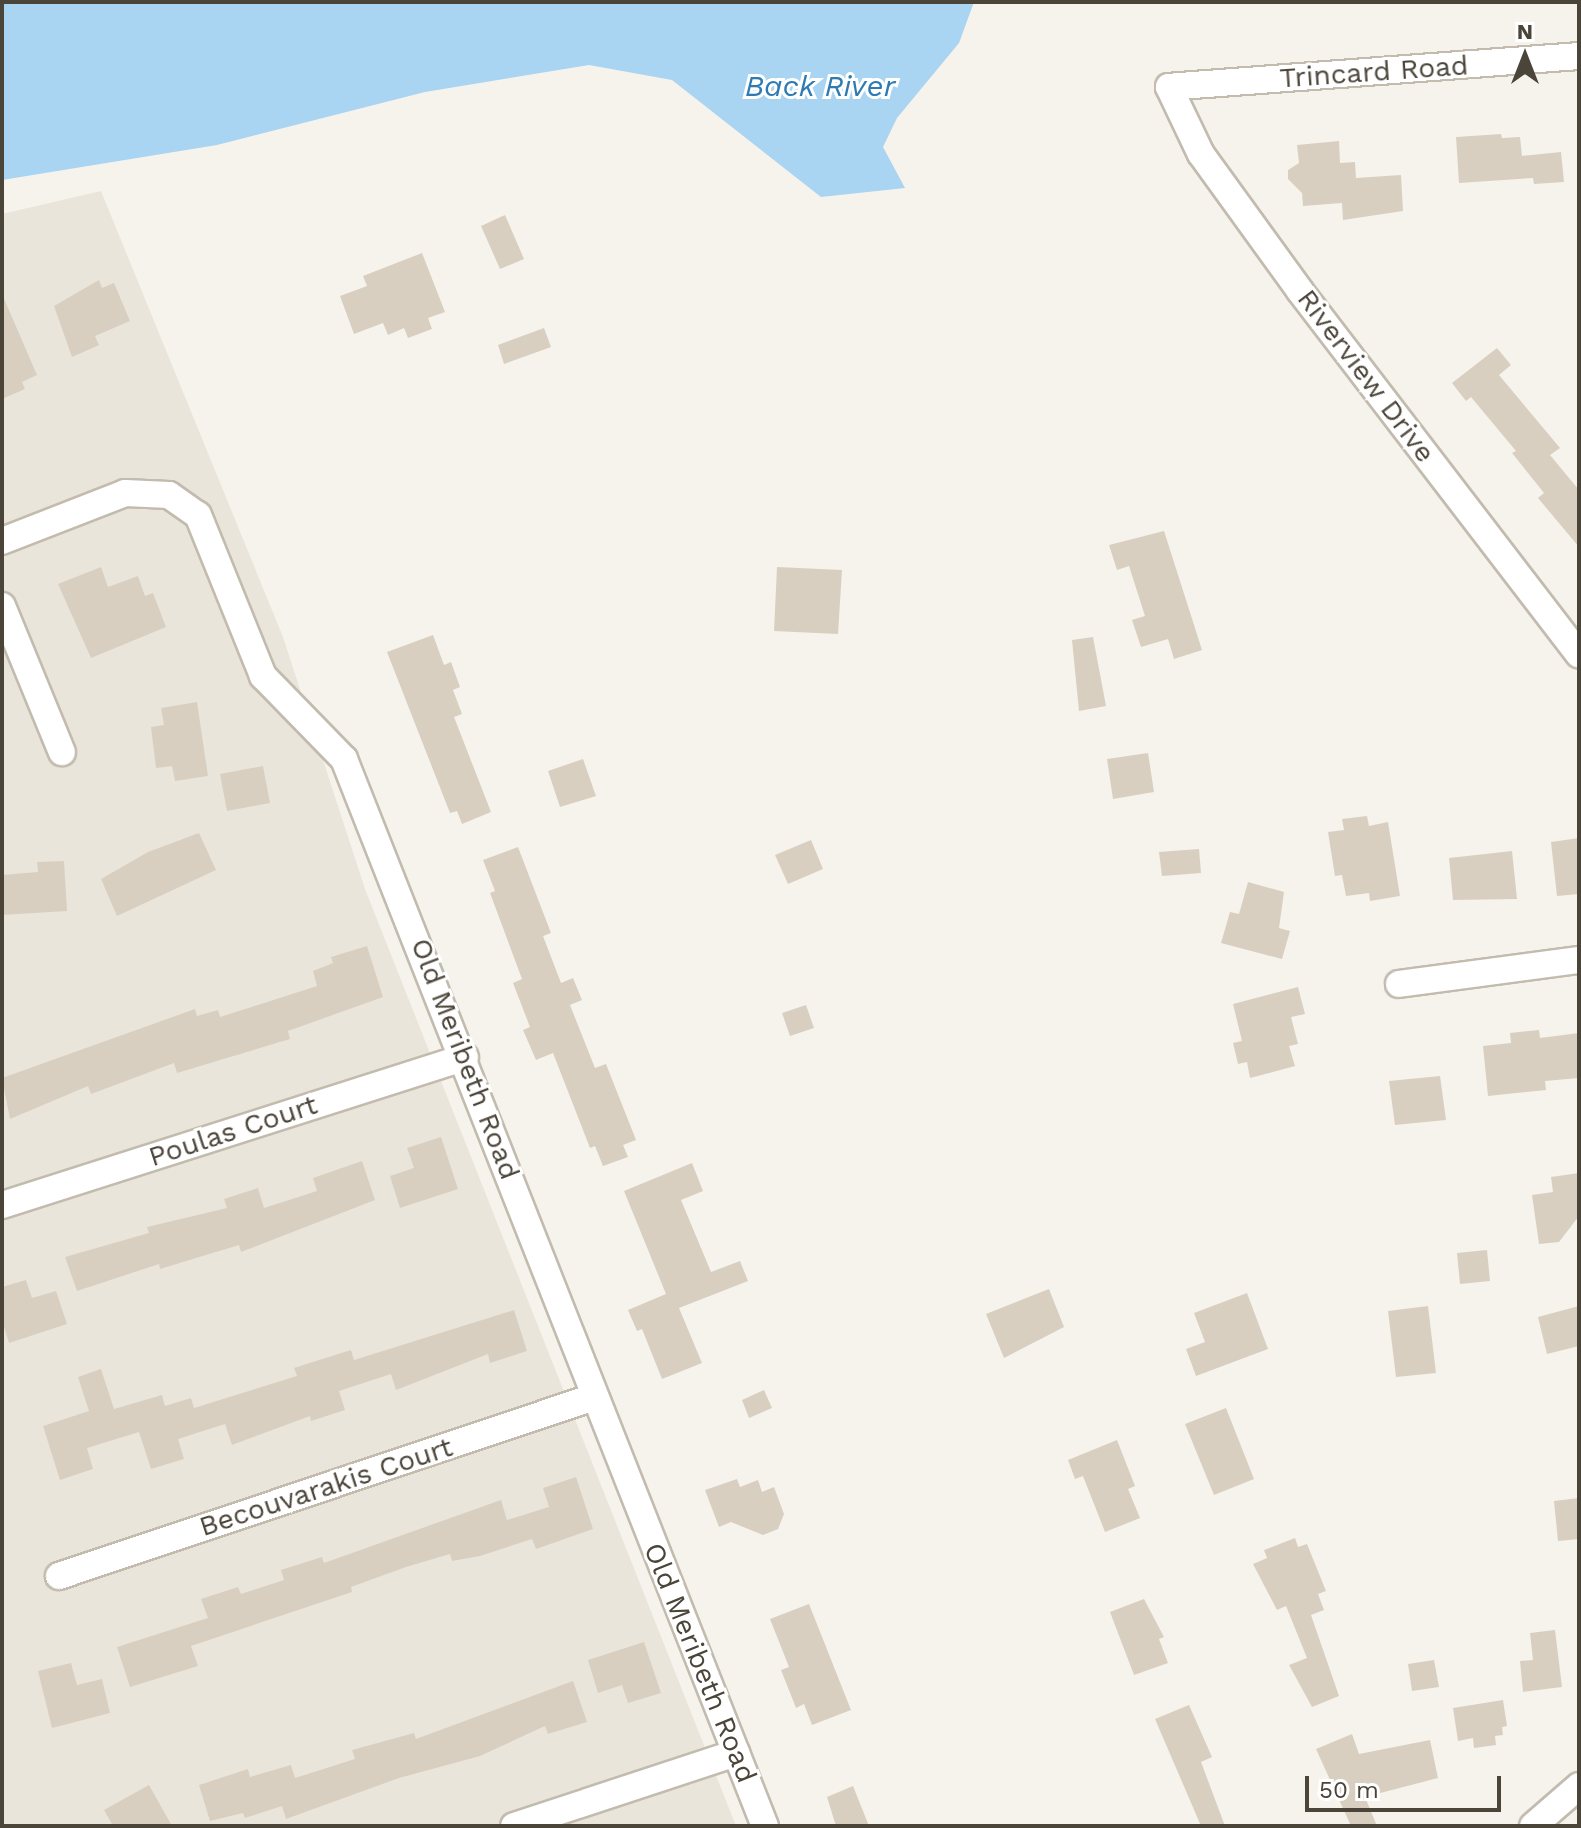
<!DOCTYPE html>
<style>
body{margin:0}
#map{position:relative;width:1581px;height:1828px;overflow:hidden;background:#f6f3ec;font-family:"Work Sans",sans-serif}
div>[style]{position:absolute}
.residential>*{inset:0;background:#eae5da}
.water>*{inset:0;background:#a9d4f2}
.building>*{inset:0;background:#d8cfc1}
.roads{filter:drop-shadow(2px 0 #c2bbae) drop-shadow(-2px 0 #c2bbae) drop-shadow(0 2px #c2bbae) drop-shadow(0 -2px #c2bbae)}
.minor>*{height:26px;margin:-13px;padding:0 13px;transform-origin:13px;border-radius:13px;background:#fff}
span{translate:-50% -50%;white-space:nowrap;text-align:center;line-height:1.15;-webkit-text-stroke:6px #fff;paint-order:stroke}
.street-label{font-size:28px;color:#4b4439}
.water-label{font-size:30px;color:#2e7ab2;font-style:italic}
.frame{position:absolute;inset:0;border:4px solid #4b4439;pointer-events:none}
.north{position:absolute;left:1485px;top:16px;width:80px;height:80px;-webkit-text-stroke:6px #fff;paint-order:stroke;rotate:0deg;font-size:22px;font-weight:700;line-height:32px;text-align:center;color:#4b4439}
.north::after{content:'';display:block;margin:auto;width:28px;height:36px;background:#4b4439;clip-path:polygon(50% 0,100% 100%,50% 72%,0 100%)}
.scale{position:absolute;left:1305px;top:1776px;width:196px;height:36px;box-sizing:border-box;border:4px solid #4b4439;border-top:0;padding-left:10px;font-size:24px;line-height:28px;white-space:nowrap;color:#4b4439;-webkit-text-stroke:6px #fff;paint-order:stroke}
</style>
<div id="map">
<div class="residential">
<div style="clip-path:polygon(101px 191px,283px 637px,365px 889px,736px 1826px,2px 1826px,2px 214px)"></div>
</div>
<div class="water">
<div style="clip-path:polygon(2px 2px,974px 2px,959px 43px,897px 118px,883px 147px,905px 188px,821px 197px,672px 80px,589px 65px,425px 92px,217px 145px,2px 180px)"></div>
</div>
<div class="building">
<div style="clip-path:polygon(1501px 134px,1502px 138px,1520px 137px,1522px 156px,1561px 152px,1564px 182px,1534px 184px,1533px 178px,1459px 183px,1456px 137px)"></div>
<div style="clip-path:polygon(1339px 141px,1340px 163px,1355px 162px,1356px 178px,1401px 175px,1403px 211px,1343px 220px,1342px 203px,1303px 206px,1302px 193px,1288px 179px,1288px 170px,1299px 163px,1297px 145px)"></div>
<div style="clip-path:polygon(505px 215px,524px 259px,500px 269px,481px 226px)"></div>
<div style="clip-path:polygon(422px 253px,445px 312px,428px 318px,432px 329px,408px 338px,404px 328px,388px 335px,383px 323px,354px 334px,340px 296px,367px 286px,363px 276px)"></div>
<div style="clip-path:polygon(99px 280px,102px 288px,114px 283px,130px 321px,95px 336px,99px 345px,72px 357px,54px 306px)"></div>
<div style="clip-path:polygon(2px 294px,37px 375px,22px 382px,25px 389px,2px 399px)"></div>
<div style="clip-path:polygon(544px 328px,551px 347px,504px 364px,498px 345px)"></div>
<div style="clip-path:polygon(1497px 348px,1511px 365px,1499px 375px,1560px 448px,1550px 455px,1579px 490px,1579px 547px,1538px 498px,1544px 493px,1512px 453px,1516px 451px,1471px 397px,1466px 401px,1452px 383px)"></div>
<div style="clip-path:polygon(1164px 531px,1202px 650px,1174px 659px,1168px 639px,1141px 647px,1132px 620px,1145px 616px,1129px 566px,1117px 570px,1109px 545px)"></div>
<div style="clip-path:polygon(101px 567px,108px 587px,138px 576px,145px 596px,153px 593px,166px 627px,91px 658px,58px 584px)"></div>
<div style="clip-path:polygon(777px 567px,842px 570px,838px 634px,774px 631px)"></div>
<div style="clip-path:polygon(433px 635px,444px 665px,451px 662px,460px 687px,453px 690px,462px 714px,454px 717px,491px 812px,462px 824px,457px 811px,450px 813px,387px 652px)"></div>
<div style="clip-path:polygon(1093px 637px,1106px 706px,1079px 711px,1072px 640px)"></div>
<div style="clip-path:polygon(197px 702px,208px 776px,175px 781px,172px 766px,156px 768px,151px 727px,164px 725px,161px 708px)"></div>
<div style="clip-path:polygon(1148px 753px,1154px 792px,1113px 799px,1107px 759px)"></div>
<div style="clip-path:polygon(583px 759px,596px 796px,560px 807px,548px 771px)"></div>
<div style="clip-path:polygon(263px 766px,270px 803px,227px 811px,220px 774px)"></div>
<div style="clip-path:polygon(1367px 816px,1369px 826px,1388px 822px,1400px 896px,1370px 901px,1369px 893px,1346px 896px,1342px 875px,1335px 876px,1328px 832px,1344px 830px,1342px 819px)"></div>
<div style="clip-path:polygon(199px 833px,216px 870px,117px 916px,101px 879px,148px 852px)"></div>
<div style="clip-path:polygon(1579px 838px,1579px 894px,1557px 896px,1551px 842px)"></div>
<div style="clip-path:polygon(811px 840px,823px 869px,788px 884px,775px 855px)"></div>
<div style="clip-path:polygon(518px 847px,551px 933px,543px 936px,561px 983px,573px 978px,582px 1000px,570px 1005px,595px 1068px,606px 1064px,636px 1140px,623px 1145px,628px 1157px,603px 1166px,595px 1146px,590px 1148px,553px 1053px,536px 1060px,523px 1030px,530px 1027px,513px 983px,522px 979px,490px 893px,495px 891px,483px 860px)"></div>
<div style="clip-path:polygon(1199px 849px,1201px 873px,1162px 876px,1159px 852px)"></div>
<div style="clip-path:polygon(1512px 851px,1517px 899px,1453px 900px,1449px 858px)"></div>
<div style="clip-path:polygon(64px 861px,67px 911px,2px 915px,2px 875px,38px 872px,37px 862px)"></div>
<div style="clip-path:polygon(1248px 882px,1284px 892px,1279px 928px,1290px 931px,1282px 959px,1221px 943px,1230px 912px,1239px 914px)"></div>
<div style="clip-path:polygon(367px 946px,383px 997px,288px 1031px,290px 1039px,177px 1073px,174px 1063px,91px 1094px,88px 1086px,10px 1119px,2px 1078px,195px 1009px,197px 1016px,218px 1010px,220px 1017px,317px 986px,313px 971px,333px 963px,331px 957px)"></div>
<div style="clip-path:polygon(1298px 987px,1305px 1014px,1291px 1017px,1298px 1044px,1289px 1046px,1295px 1066px,1250px 1078px,1247px 1062px,1238px 1064px,1233px 1043px,1242px 1041px,1233px 1004px)"></div>
<div style="clip-path:polygon(806px 1005px,814px 1028px,790px 1036px,782px 1013px)"></div>
<div style="clip-path:polygon(1539px 1030px,1540px 1038px,1579px 1033px,1579px 1078px,1545px 1081px,1546px 1090px,1488px 1096px,1483px 1046px,1511px 1043px,1510px 1033px)"></div>
<div style="clip-path:polygon(1440px 1076px,1446px 1120px,1395px 1125px,1389px 1081px)"></div>
<div style="clip-path:polygon(441px 1137px,458px 1189px,400px 1208px,390px 1176px,414px 1168px,407px 1148px)"></div>
<div style="clip-path:polygon(362px 1161px,375px 1200px,241px 1252px,239px 1245px,160px 1269px,159px 1264px,77px 1291px,65px 1257px,149px 1233px,147px 1227px,227px 1208px,224px 1199px,258px 1188px,264px 1208px,317px 1191px,313px 1178px)"></div>
<div style="clip-path:polygon(692px 1163px,703px 1191px,681px 1200px,711px 1272px,740px 1261px,748px 1281px,679px 1308px,702px 1363px,662px 1379px,642px 1329px,637px 1331px,628px 1310px,666px 1294px,624px 1191px)"></div>
<div style="clip-path:polygon(1579px 1173px,1579px 1216px,1559px 1242px,1539px 1244px,1532px 1195px,1553px 1192px,1551px 1177px)"></div>
<div style="clip-path:polygon(1487px 1250px,1490px 1281px,1460px 1284px,1457px 1253px)"></div>
<div style="clip-path:polygon(26px 1280px,32px 1298px,56px 1291px,67px 1324px,9px 1343px,2px 1320px,2px 1287px)"></div>
<div style="clip-path:polygon(1049px 1289px,1064px 1327px,1004px 1358px,986px 1314px)"></div>
<div style="clip-path:polygon(1247px 1293px,1268px 1349px,1196px 1376px,1186px 1349px,1205px 1342px,1194px 1313px)"></div>
<div style="clip-path:polygon(1428px 1306px,1436px 1373px,1396px 1377px,1388px 1311px)"></div>
<div style="clip-path:polygon(1579px 1306px,1579px 1346px,1547px 1354px,1538px 1317px)"></div>
<div style="clip-path:polygon(514px 1310px,527px 1351px,490px 1363px,488px 1354px,396px 1390px,391px 1374px,339px 1391px,345px 1410px,311px 1421px,310px 1416px,232px 1445px,225px 1424px,178px 1439px,184px 1459px,151px 1469px,139px 1432px,87px 1448px,93px 1469px,60px 1480px,43px 1426px,89px 1411px,78px 1377px,101px 1369px,114px 1409px,162px 1395px,165px 1406px,191px 1398px,194px 1408px,297px 1376px,294px 1368px,351px 1350px,354px 1360px)"></div>
<div style="clip-path:polygon(764px 1390px,772px 1408px,749px 1418px,742px 1400px)"></div>
<div style="clip-path:polygon(1226px 1408px,1254px 1479px,1214px 1495px,1185px 1424px)"></div>
<div style="clip-path:polygon(1117px 1440px,1135px 1486px,1128px 1489px,1140px 1518px,1105px 1532px,1083px 1476px,1075px 1479px,1068px 1460px)"></div>
<div style="clip-path:polygon(576px 1477px,593px 1529px,536px 1549px,532px 1539px,480px 1556px,452px 1561px,450px 1554px,406px 1567px,351px 1587px,352px 1592px,191px 1646px,198px 1666px,130px 1687px,117px 1647px,208px 1618px,201px 1599px,238px 1587px,241px 1594px,284px 1580px,281px 1570px,322px 1557px,324px 1563px,501px 1500px,507px 1520px,549px 1507px,543px 1488px)"></div>
<div style="clip-path:polygon(737px 1479px,740px 1487px,758px 1480px,762px 1492px,774px 1487px,784px 1514px,778px 1529px,763px 1535px,731px 1522px,719px 1527px,705px 1490px)"></div>
<div style="clip-path:polygon(1579px 1498px,1579px 1539px,1558px 1541px,1554px 1501px)"></div>
<div style="clip-path:polygon(1295px 1538px,1298px 1547px,1307px 1544px,1326px 1591px,1318px 1594px,1324px 1610px,1311px 1615px,1339px 1696px,1312px 1707px,1289px 1665px,1307px 1658px,1286px 1606px,1277px 1610px,1253px 1564px,1267px 1558px,1264px 1550px)"></div>
<div style="clip-path:polygon(1144px 1599px,1164px 1637px,1159px 1639px,1168px 1663px,1134px 1675px,1110px 1612px)"></div>
<div style="clip-path:polygon(809px 1604px,851px 1710px,812px 1725px,804px 1704px,796px 1708px,781px 1670px,789px 1667px,770px 1619px)"></div>
<div style="clip-path:polygon(1555px 1630px,1562px 1687px,1523px 1692px,1520px 1661px,1533px 1660px,1530px 1633px)"></div>
<div style="clip-path:polygon(644px 1642px,661px 1693px,628px 1703px,622px 1685px,598px 1693px,588px 1660px)"></div>
<div style="clip-path:polygon(1434px 1660px,1439px 1687px,1412px 1691px,1408px 1664px)"></div>
<div style="clip-path:polygon(71px 1663px,77px 1685px,102px 1679px,110px 1713px,52px 1728px,38px 1671px)"></div>
<div style="clip-path:polygon(573px 1681px,587px 1722px,548px 1734px,545px 1726px,480px 1756px,399px 1778px,286px 1819px,282px 1806px,245px 1818px,243px 1813px,210px 1821px,199px 1785px,248px 1769px,250px 1777px,291px 1765px,295px 1778px,355px 1759px,352px 1750px,414px 1733px,416px 1739px)"></div>
<div style="clip-path:polygon(1503px 1700px,1507px 1726px,1502px 1727px,1503px 1735px,1495px 1736px,1496px 1745px,1474px 1748px,1473px 1738px,1458px 1741px,1453px 1708px)"></div>
<div style="clip-path:polygon(1189px 1705px,1212px 1757px,1201px 1762px,1225px 1826px,1201px 1826px,1155px 1719px)"></div>
<div style="clip-path:polygon(1352px 1734px,1359px 1754px,1430px 1740px,1438px 1778px,1365px 1797px,1377px 1826px,1351px 1826px,1316px 1749px)"></div>
<div style="clip-path:polygon(149px 1785px,172px 1826px,113px 1826px,104px 1810px)"></div>
<div style="clip-path:polygon(853px 1786px,869px 1826px,836px 1826px,827px 1797px)"></div>
</div>
<div class="roads">
<div class="minor">
<div style="left:1579px;top:56px;width:411px;rotate:175.7deg"></div>
<div style="left:1169px;top:87px;width:74px;rotate:64.5deg"></div>
<div style="left:1201px;top:154px;width:169px;rotate:54.1deg"></div>
<div style="left:1300px;top:291px;width:458px;rotate:52.5deg"></div>
<div style="left:2px;top:541px;width:132px;rotate:-21.3deg"></div>
<div style="left:125px;top:493px;width:44px;rotate:2.6deg"></div>
<div style="left:169px;top:495px;width:35px;rotate:35deg"></div>
<div style="left:198px;top:515px;width:174px;rotate:68deg"></div>
<div style="left:263px;top:676px;width:116px;rotate:45.7deg"></div>
<div style="left:344px;top:759px;width:1147px;rotate:68.47deg"></div>
<div style="left:2px;top:606px;width:158px;rotate:67.7deg"></div>
<div style="left:1399px;top:984px;width:182px;rotate:-7.6deg"></div>
<div style="left:2px;top:1205px;width:486px;rotate:-17.7deg"></div>
<div style="left:59px;top:1576px;width:564px;rotate:-18.5deg"></div>
<div style="left:514px;top:1826px;width:234px;rotate:-18.2deg"></div>
<div style="left:1533px;top:1826px;width:61px;rotate:-41deg"></div>
</div>
</div>
<div class="street-label">
<span style="left:1374px;top:72px;rotate:-4deg">Trincard Road</span>
<span style="left:1366px;top:376px;rotate:53deg">Riverview Drive</span>
<span style="left:465px;top:1059px;rotate:69deg">Old Meribeth Road</span>
<span style="left:233px;top:1131px;rotate:-18deg">Poulas Court</span>
<span style="left:326px;top:1487px;rotate:-18deg">Becouvarakis Court</span>
<span style="left:700px;top:1663px;rotate:68deg">Old Meribeth Road</span>
</div>
<div class="water-label">
<span style="left:820px;top:86px">Back River</span>
</div>
<div class="frame"></div>
<div class="north">N</div>
<div class="scale">50 m</div>
</div>
